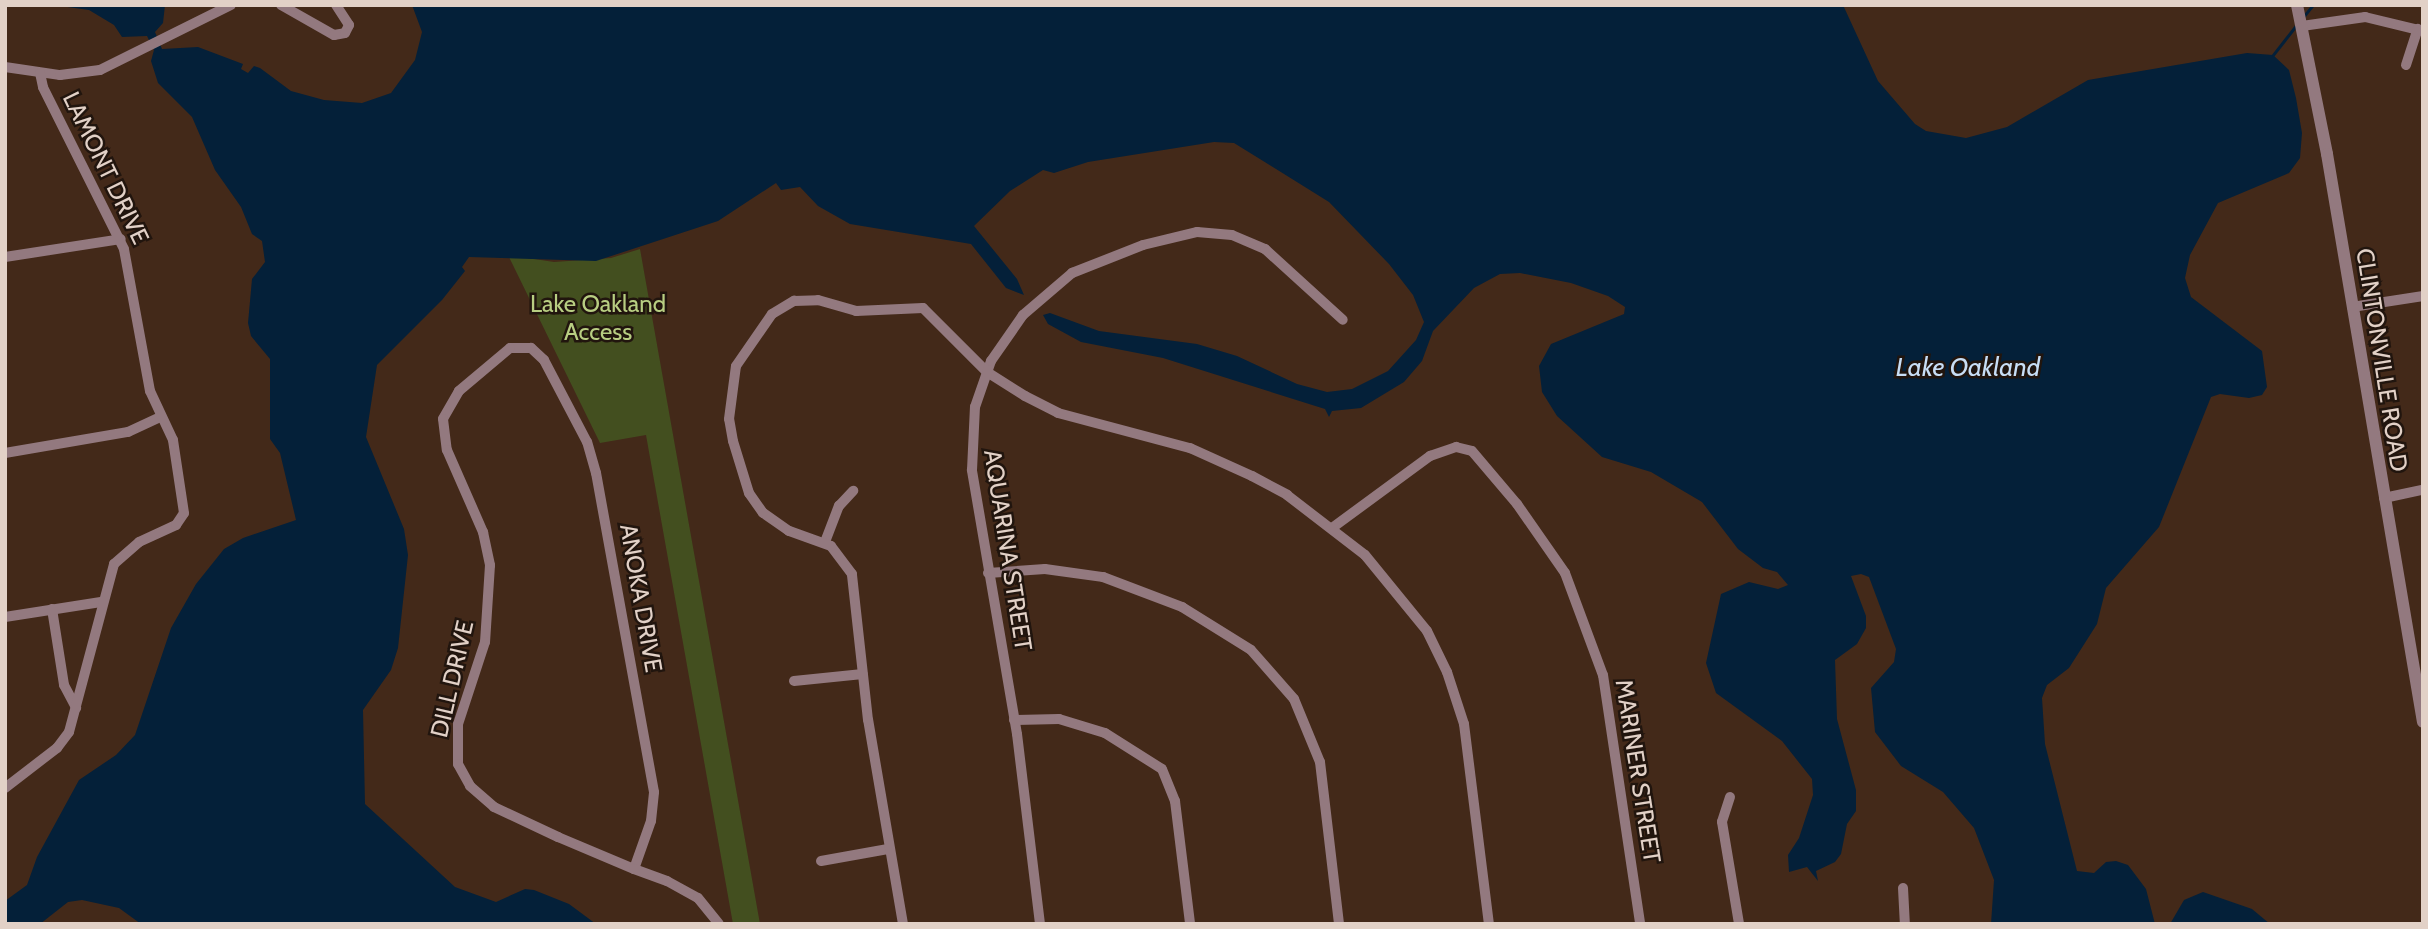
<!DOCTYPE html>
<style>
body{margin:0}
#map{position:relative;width:2428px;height:929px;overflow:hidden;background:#432919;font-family:Cabin,sans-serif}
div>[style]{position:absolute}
.green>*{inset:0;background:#434f1f}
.water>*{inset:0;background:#042039}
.stream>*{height:2.5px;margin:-1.25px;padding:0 1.25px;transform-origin:1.25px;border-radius:1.25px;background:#042039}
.minor>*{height:10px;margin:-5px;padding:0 5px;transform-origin:5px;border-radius:5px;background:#93797f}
.tertiary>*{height:12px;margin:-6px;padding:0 6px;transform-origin:6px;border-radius:6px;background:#93797f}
span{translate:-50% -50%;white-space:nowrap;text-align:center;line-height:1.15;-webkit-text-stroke:5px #21150e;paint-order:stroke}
.street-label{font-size:24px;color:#e2d1c7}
.park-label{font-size:24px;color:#b8ce82}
.water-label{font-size:26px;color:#c7def6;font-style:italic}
.frame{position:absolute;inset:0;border:7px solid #e2d1c7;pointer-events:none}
</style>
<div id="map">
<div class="green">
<div style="clip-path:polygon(640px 249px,760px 924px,733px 924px,646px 435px,600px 443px,508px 255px,554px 262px,611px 258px)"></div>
</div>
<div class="water">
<div style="clip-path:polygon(53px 5px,165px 5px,163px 23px,155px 32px,162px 49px,198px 47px,243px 64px,241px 69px,248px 73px,254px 66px,260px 68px,291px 91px,324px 100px,362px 103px,391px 93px,415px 60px,422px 32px,412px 5px,1843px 5px,1878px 81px,1915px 124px,1926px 131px,1966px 138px,2007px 127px,2088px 80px,2247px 53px,2273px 55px,2289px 70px,2296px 98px,2302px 133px,2300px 158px,2289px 173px,2218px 203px,2190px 255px,2185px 278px,2191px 297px,2262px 351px,2267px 387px,2262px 395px,2249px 398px,2220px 394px,2211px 397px,2159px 527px,2106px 588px,2097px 624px,2069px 668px,2047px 685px,2042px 698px,2045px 744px,2077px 871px,2094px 873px,2106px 862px,2116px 861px,2128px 865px,2146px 889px,2155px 924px,1991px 924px,1994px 880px,1974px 828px,1943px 792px,1901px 766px,1875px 732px,1871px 688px,1894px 662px,1896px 649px,1869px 577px,1861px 574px,1851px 576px,1866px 616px,1866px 628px,1857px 644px,1835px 660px,1837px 719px,1856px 790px,1856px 811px,1847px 824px,1841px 854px,1835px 862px,1816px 871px,1818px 881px,1807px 867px,1789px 872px,1788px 855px,1799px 838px,1813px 795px,1812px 779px,1782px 741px,1716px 693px,1706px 663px,1721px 594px,1749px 582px,1778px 589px,1788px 585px,1777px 572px,1763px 568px,1738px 549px,1702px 502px,1651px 472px,1602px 457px,1557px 416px,1542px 392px,1539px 366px,1551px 344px,1624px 314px,1625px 307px,1608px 296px,1571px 283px,1520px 273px,1500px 274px,1474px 288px,1433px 331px,1422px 361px,1404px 382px,1361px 408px,1332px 411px,1329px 417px,1325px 409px,1163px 358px,1081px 342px,1048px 324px,1043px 315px,1050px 313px,1099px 331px,1197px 344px,1237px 356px,1297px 384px,1327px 392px,1352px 389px,1388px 371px,1416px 340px,1424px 322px,1413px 295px,1389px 264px,1329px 202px,1234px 143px,1214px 142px,1088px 162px,1054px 173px,1043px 170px,1010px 191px,974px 226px,1017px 279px,1024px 295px,1006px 288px,971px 244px,850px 224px,818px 206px,800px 187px,781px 190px,776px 183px,718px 221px,596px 261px,469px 257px,462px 267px,465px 271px,442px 300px,377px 365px,366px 437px,404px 529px,408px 555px,398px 648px,391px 670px,363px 710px,365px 804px,455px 887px,496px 902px,525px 889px,534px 890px,569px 904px,596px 924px,141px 924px,119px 908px,82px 900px,68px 902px,40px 924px,5px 924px,5px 901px,27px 885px,37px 857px,79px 780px,116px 755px,135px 735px,171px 628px,196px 584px,224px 549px,243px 538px,296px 520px,280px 453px,270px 439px,270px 359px,251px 336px,248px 323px,252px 279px,265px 262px,262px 241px,252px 234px,241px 207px,215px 170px,192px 117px,158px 83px,151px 61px,154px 50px,147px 36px,122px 37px,114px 25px,89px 10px)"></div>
<div style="clip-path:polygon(2203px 892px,2252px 909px,2270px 924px,2170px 924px,2184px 900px)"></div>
</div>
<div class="stream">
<div style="left:2304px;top:16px;width:14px;rotate:-51deg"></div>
<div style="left:2273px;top:55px;width:39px;rotate:-52deg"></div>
</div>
<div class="minor">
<div style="left:281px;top:5px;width:61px;rotate:29.5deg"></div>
<div style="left:334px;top:35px;width:11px;rotate:-10deg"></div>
<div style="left:345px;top:33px;width:9px;rotate:-63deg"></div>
<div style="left:349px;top:25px;width:24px;rotate:-123deg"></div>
<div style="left:2302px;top:26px;width:64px;rotate:-8.1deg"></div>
<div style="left:2365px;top:17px;width:60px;rotate:13.6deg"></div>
<div style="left:2406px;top:65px;width:38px;rotate:-72deg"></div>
<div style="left:5px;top:67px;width:56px;rotate:8.3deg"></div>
<div style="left:60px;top:75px;width:40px;rotate:-7.1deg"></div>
<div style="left:100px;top:70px;width:146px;rotate:-26.4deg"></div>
<div style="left:5px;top:257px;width:117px;rotate:-8.8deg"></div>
<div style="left:2352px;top:307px;width:72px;rotate:-8.8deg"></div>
<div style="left:5px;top:453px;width:125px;rotate:-9.7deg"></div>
<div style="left:128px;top:432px;width:35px;rotate:-25deg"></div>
<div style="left:2384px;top:498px;width:40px;rotate:-12deg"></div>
<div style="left:1332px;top:528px;width:122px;rotate:-36.3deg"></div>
<div style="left:1430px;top:456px;width:28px;rotate:-19deg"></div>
<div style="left:1456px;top:447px;width:16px;rotate:14deg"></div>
<div style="left:1472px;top:451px;width:70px;rotate:49.7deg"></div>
<div style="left:1517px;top:504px;width:84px;rotate:55.2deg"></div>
<div style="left:1565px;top:573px;width:109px;rotate:69.6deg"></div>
<div style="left:1603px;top:675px;width:252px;rotate:81.5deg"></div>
<div style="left:825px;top:542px;width:39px;rotate:-69deg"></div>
<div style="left:839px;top:506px;width:21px;rotate:-47deg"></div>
<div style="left:988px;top:573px;width:57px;rotate:-4deg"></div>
<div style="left:1045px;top:569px;width:59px;rotate:7.9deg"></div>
<div style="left:1103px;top:577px;width:85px;rotate:20.8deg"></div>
<div style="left:1182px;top:607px;width:81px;rotate:31.9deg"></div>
<div style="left:1251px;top:650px;width:65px;rotate:48.7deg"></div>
<div style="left:1294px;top:699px;width:68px;rotate:67.6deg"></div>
<div style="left:1320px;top:762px;width:163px;rotate:83.3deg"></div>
<div style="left:52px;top:609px;width:77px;rotate:81deg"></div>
<div style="left:64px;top:685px;width:26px;rotate:62deg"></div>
<div style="left:5px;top:617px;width:97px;rotate:-8.9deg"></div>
<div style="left:794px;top:681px;width:69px;rotate:-5.8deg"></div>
<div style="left:1014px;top:720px;width:45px;rotate:-1.3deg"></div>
<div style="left:1059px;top:719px;width:48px;rotate:16.9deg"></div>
<div style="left:1105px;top:733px;width:67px;rotate:32.3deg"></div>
<div style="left:1162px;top:769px;width:35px;rotate:68deg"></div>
<div style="left:1175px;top:801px;width:124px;rotate:83deg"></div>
<div style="left:5px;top:788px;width:66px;rotate:-37.6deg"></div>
<div style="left:57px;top:748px;width:20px;rotate:-53deg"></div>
<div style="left:69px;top:732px;width:174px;rotate:-75deg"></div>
<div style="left:114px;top:564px;width:33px;rotate:-41deg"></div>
<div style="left:139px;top:542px;width:41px;rotate:-24.7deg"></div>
<div style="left:176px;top:525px;width:14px;rotate:-56deg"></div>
<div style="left:184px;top:513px;width:74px;rotate:-98.6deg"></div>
<div style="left:173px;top:440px;width:54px;rotate:-115.1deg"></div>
<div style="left:150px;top:391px;width:144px;rotate:-100.4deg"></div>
<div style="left:124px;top:249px;width:181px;rotate:-116.6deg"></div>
<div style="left:43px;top:87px;width:14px;rotate:-102deg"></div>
<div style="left:1730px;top:797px;width:26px;rotate:108deg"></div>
<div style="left:1722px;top:822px;width:103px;rotate:80.5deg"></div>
<div style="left:821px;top:861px;width:68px;rotate:-10.2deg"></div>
<div style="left:634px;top:869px;width:51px;rotate:-70.5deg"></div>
<div style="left:651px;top:821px;width:29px;rotate:-84deg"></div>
<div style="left:654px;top:792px;width:324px;rotate:-100.3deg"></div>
<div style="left:596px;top:473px;width:32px;rotate:-106deg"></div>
<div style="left:587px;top:442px;width:93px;rotate:-117.7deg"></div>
<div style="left:544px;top:360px;width:18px;rotate:-137deg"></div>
<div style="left:531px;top:348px;width:21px;rotate:180deg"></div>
<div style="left:510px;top:348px;width:67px;rotate:139.9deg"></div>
<div style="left:459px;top:391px;width:32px;rotate:120deg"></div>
<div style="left:443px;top:419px;width:31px;rotate:83deg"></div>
<div style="left:447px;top:450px;width:90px;rotate:66.3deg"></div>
<div style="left:483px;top:532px;width:34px;rotate:78deg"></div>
<div style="left:490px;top:565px;width:77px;rotate:93.7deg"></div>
<div style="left:485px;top:642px;width:86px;rotate:108.2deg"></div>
<div style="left:458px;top:724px;width:40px;rotate:90deg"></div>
<div style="left:458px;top:764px;width:25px;rotate:61deg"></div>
<div style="left:470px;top:786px;width:32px;rotate:41deg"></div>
<div style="left:494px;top:807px;width:71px;rotate:25.1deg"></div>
<div style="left:558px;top:837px;width:82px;rotate:22.8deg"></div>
<div style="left:634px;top:869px;width:35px;rotate:20deg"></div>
<div style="left:667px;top:881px;width:35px;rotate:29deg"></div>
<div style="left:698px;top:898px;width:33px;rotate:51deg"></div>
<div style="left:1903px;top:888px;width:36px;rotate:87deg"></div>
<div style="left:903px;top:924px;width:207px;rotate:-99.7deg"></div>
<div style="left:868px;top:720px;width:147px;rotate:-96.3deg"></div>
<div style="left:852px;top:574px;width:35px;rotate:-127deg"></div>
<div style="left:831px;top:546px;width:45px;rotate:-160.3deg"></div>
<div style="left:789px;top:531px;width:32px;rotate:-145deg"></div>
<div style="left:763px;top:513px;width:24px;rotate:-125deg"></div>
<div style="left:749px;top:493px;width:54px;rotate:-107.1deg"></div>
<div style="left:733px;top:441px;width:22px;rotate:-100deg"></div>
<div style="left:729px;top:419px;width:53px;rotate:-82.5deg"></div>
<div style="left:736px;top:366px;width:63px;rotate:-55.3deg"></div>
<div style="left:772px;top:314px;width:26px;rotate:-31deg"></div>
<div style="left:794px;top:301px;width:24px;rotate:-2deg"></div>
<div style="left:818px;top:300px;width:40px;rotate:16deg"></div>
<div style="left:856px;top:311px;width:67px;rotate:-2.6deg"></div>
<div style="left:923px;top:308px;width:91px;rotate:45deg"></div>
<div style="left:987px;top:372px;width:45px;rotate:32.3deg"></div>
<div style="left:1025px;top:396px;width:37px;rotate:27deg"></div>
<div style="left:1058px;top:413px;width:137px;rotate:14.9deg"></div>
<div style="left:1190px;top:448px;width:68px;rotate:24.3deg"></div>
<div style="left:1252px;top:476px;width:40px;rotate:28deg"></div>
<div style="left:1287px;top:495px;width:98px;rotate:37.6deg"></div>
<div style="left:1365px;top:555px;width:98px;rotate:50.8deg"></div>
<div style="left:1427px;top:631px;width:46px;rotate:64deg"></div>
<div style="left:1447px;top:672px;width:55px;rotate:71.9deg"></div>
<div style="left:1464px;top:724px;width:202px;rotate:82.9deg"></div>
<div style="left:1040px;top:924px;width:191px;rotate:-96.9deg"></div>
<div style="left:1017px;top:734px;width:268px;rotate:-99.7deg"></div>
<div style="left:972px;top:470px;width:63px;rotate:-87.3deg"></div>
<div style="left:975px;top:407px;width:49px;rotate:-70.8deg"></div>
<div style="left:991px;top:361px;width:56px;rotate:-55.2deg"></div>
<div style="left:1023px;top:315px;width:65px;rotate:-40.6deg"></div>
<div style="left:1072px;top:273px;width:76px;rotate:-21.5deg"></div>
<div style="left:1143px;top:245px;width:56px;rotate:-13.5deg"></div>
<div style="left:1197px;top:232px;width:35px;rotate:5deg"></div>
<div style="left:1232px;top:235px;width:36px;rotate:23deg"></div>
<div style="left:1265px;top:249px;width:105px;rotate:42.3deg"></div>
</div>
<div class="tertiary">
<div style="left:2297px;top:5px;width:152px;rotate:78.6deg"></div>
<div style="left:2327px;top:154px;width:576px;rotate:80.41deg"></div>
</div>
<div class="street-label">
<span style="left:106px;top:168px;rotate:64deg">LAMONT DRIVE</span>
<span style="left:2382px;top:360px;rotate:81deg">CLINTONVILLE ROAD</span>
<span style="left:1008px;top:550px;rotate:81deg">AQUARINA STREET</span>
<span style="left:641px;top:598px;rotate:80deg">ANOKA DRIVE</span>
<span style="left:452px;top:679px;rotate:-77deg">DILL DRIVE</span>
<span style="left:1638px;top:771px;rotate:81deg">MARINER STREET</span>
</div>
<div class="park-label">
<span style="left:598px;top:318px">Lake Oakland<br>Access</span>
</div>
<div class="water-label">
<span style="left:1968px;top:368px">Lake Oakland</span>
</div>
<div class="frame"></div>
</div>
